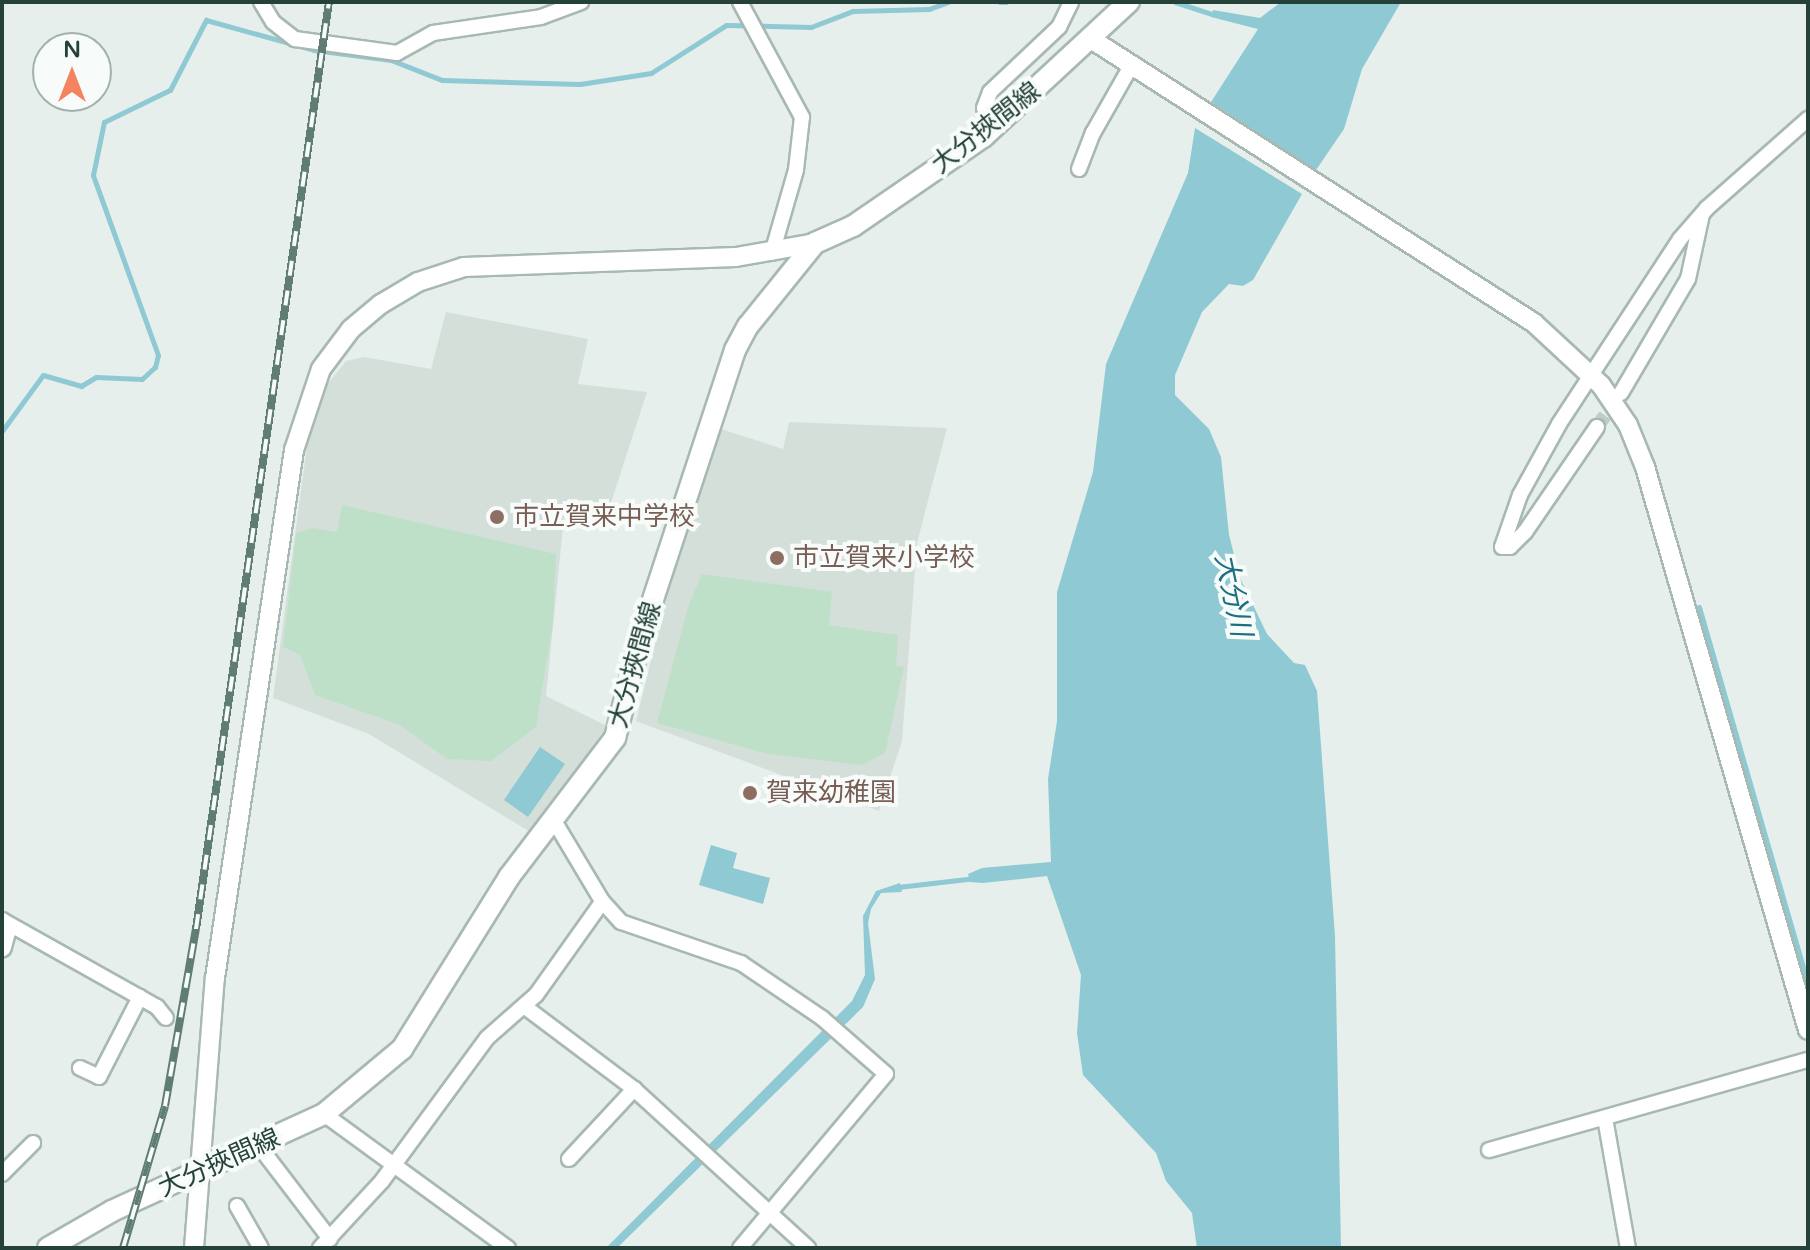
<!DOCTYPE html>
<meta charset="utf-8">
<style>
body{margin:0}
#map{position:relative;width:1810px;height:1250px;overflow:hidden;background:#e6efeb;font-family:"Varela Round","Noto Sans JP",sans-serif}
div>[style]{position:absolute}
.built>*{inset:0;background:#d4dfda}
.green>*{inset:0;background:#bfe0c8}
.water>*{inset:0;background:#8ec9d4}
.stream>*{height:5px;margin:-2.5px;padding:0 2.5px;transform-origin:2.5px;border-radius:2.5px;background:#8ec9d4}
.minor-tunnel>*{height:14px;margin-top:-7px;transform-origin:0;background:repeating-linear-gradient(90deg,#bfccc8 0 14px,transparent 0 21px)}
.roads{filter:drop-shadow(2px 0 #a8b8b2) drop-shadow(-2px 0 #a8b8b2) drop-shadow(0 2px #a8b8b2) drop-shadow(0 -2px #a8b8b2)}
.minor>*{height:14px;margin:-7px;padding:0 7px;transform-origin:7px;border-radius:7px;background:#fff}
.tertiary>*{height:18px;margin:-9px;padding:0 9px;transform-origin:9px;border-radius:9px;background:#fff}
.secondary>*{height:20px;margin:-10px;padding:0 10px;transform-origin:10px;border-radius:10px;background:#fff}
.rail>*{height:8px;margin-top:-4px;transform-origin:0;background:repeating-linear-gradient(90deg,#f7fbf9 0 15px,#5f7d75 0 30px);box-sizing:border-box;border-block:2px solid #5f7d75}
.dots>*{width:22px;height:22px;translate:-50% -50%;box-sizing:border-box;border:4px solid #f7fbf9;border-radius:50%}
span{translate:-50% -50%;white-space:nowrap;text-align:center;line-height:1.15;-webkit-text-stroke:8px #f7fbf9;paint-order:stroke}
.street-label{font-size:26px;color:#24423a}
.education-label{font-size:26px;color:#785e54}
.left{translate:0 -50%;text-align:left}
.water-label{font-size:28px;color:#1c6f80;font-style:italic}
.frame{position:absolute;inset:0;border:4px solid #24423a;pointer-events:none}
.north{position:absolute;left:32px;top:32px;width:80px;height:80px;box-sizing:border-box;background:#f7fbf9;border:2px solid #a3b1ad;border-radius:50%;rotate:0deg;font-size:22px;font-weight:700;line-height:32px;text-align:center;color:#24423a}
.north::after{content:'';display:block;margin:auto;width:28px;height:36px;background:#f4845f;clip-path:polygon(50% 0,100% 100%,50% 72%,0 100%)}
</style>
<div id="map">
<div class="built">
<div style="clip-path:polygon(446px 312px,588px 339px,578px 384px,647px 392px,607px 515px,565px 507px,546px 696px,607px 726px,532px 833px,369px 734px,273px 698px,309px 431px,323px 390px,346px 361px,364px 357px,431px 369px)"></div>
<div style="clip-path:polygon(789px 422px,947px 428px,917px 543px,902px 741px,879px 811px,636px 721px,672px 576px,721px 429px,783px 449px)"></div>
</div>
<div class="green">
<div style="clip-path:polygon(342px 505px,556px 554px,553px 622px,536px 727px,491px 761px,447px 759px,400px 725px,315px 695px,300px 655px,283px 647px,296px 533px,313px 528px,337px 532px)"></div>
<div style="clip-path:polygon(702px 574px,832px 592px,829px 625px,898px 635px,896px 666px,904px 667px,885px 753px,862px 765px,768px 754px,657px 723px,689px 604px)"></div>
</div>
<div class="water">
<div style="clip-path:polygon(1281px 2px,1401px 2px,1362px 69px,1344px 129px,1316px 170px,1211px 102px,1258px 29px,1211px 17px,1213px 10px,1260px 18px)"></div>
<div style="clip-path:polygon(1195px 128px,1302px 194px,1253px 280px,1243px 286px,1229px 284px,1202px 312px,1175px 375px,1175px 395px,1209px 429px,1221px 457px,1229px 535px,1240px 578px,1267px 634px,1294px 663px,1305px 665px,1317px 691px,1335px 936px,1341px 1248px,1197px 1248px,1192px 1213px,1166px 1181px,1156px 1153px,1083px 1075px,1077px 1033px,1081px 975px,1047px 876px,983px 883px,970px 882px,968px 874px,982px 868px,1051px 862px,1048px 779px,1057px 721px,1057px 592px,1093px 472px,1106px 364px,1188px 173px)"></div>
<div style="clip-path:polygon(540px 747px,565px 764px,528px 817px,504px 800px)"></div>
<div style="clip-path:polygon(711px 845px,737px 853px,733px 868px,770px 878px,763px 904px,699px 885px)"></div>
<div style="clip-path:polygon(900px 883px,902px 892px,881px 893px,871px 909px,868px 923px,875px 979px,863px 1007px,617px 1248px,606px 1248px,852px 1001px,865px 975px,863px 916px,876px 891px)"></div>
</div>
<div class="stream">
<div style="left:1000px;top:2px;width:6px"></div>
<div style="left:1175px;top:2px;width:39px;rotate:18deg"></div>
<div style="left:2px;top:431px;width:69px;rotate:-53.8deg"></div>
<div style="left:43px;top:375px;width:40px;rotate:16deg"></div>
<div style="left:81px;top:386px;width:17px;rotate:-31deg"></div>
<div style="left:96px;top:377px;width:46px;rotate:2.5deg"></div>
<div style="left:142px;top:379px;width:18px;rotate:-43deg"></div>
<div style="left:155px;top:367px;width:12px;rotate:-76deg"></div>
<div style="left:158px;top:355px;width:191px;rotate:-109.9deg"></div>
<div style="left:93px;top:175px;width:54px;rotate:-78.3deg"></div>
<div style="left:104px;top:122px;width:73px;rotate:-25.9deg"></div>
<div style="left:170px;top:90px;width:79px;rotate:-62.8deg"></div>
<div style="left:206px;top:20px;width:112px;rotate:15.5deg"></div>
<div style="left:314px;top:50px;width:78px;rotate:7.4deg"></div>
<div style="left:391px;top:60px;width:55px;rotate:21.4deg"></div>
<div style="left:442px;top:80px;width:138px;rotate:1.7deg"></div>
<div style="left:580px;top:84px;width:72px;rotate:-8.8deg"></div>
<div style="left:651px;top:73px;width:89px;rotate:-32.6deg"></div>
<div style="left:726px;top:25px;width:85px;rotate:1.3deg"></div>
<div style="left:811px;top:27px;width:45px;rotate:-20.9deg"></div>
<div style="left:853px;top:11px;width:76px;rotate:-1.5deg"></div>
<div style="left:929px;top:9px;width:20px;rotate:-20deg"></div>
<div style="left:1699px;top:607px;width:392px;rotate:73.9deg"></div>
<div style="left:898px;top:887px;width:78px;rotate:-6.7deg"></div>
</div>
<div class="minor-tunnel">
<div style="left:1597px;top:427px;width:35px;rotate:-55deg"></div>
</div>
<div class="roads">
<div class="minor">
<div style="left:261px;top:2px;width:23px;rotate:59deg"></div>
<div style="left:273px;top:22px;width:28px;rotate:38deg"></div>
<div style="left:295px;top:39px;width:103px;rotate:7.8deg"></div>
<div style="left:397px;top:53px;width:41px;rotate:-29.1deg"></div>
<div style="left:433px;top:33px;width:109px;rotate:-8.4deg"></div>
<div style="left:541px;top:17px;width:43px;rotate:-20.6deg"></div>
<div style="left:740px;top:2px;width:131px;rotate:61.7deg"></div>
<div style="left:802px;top:117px;width:53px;rotate:96.5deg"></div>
<div style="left:796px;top:170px;width:86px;rotate:106.1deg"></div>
<div style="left:995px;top:127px;width:22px;rotate:-120deg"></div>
<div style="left:984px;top:108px;width:17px;rotate:-69deg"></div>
<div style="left:990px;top:92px;width:95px;rotate:-43.3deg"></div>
<div style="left:1059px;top:27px;width:28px;rotate:-64deg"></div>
<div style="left:1079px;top:169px;width:39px;rotate:-69deg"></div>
<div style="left:1093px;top:133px;width:77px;rotate:-60.4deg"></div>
<div style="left:1621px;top:393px;width:132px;rotate:-59.6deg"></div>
<div style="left:1688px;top:279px;width:66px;rotate:-77.8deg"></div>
<div style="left:1597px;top:427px;width:127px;rotate:124.4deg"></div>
<div style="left:1525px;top:532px;width:21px;rotate:135deg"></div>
<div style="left:1510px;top:547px;width:8px;rotate:180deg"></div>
<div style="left:1502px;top:547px;width:55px;rotate:-70.9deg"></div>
<div style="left:1520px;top:495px;width:81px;rotate:-61.2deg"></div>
<div style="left:1559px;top:424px;width:221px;rotate:-56.8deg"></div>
<div style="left:1680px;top:239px;width:41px;rotate:-48.9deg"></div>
<div style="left:1707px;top:208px;width:135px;rotate:-41.4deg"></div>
<div style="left:553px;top:819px;width:96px;rotate:59.1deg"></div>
<div style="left:602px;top:901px;width:28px;rotate:48deg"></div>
<div style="left:621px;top:922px;width:127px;rotate:18.9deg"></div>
<div style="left:741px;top:963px;width:98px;rotate:34.2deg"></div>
<div style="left:822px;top:1018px;width:85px;rotate:41.2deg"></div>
<div style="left:886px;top:1074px;width:227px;rotate:130deg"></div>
<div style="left:2px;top:920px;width:178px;rotate:29.3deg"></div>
<div style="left:157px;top:1007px;width:14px;rotate:51deg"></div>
<div style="left:524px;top:1006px;width:138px;rotate:37deg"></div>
<div style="left:634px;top:1089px;width:236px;rotate:42.4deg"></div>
<div style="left:80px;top:1068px;width:21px;rotate:25deg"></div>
<div style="left:99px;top:1077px;width:90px;rotate:-62.9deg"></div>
<div style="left:324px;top:1114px;width:228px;rotate:36.1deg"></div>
<div style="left:1605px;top:1118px;width:132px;rotate:80deg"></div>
<div style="left:259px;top:1146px;width:117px;rotate:52.6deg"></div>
<div style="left:1489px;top:1150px;width:331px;rotate:-15.8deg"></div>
<div style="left:569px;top:1159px;width:96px;rotate:-47.1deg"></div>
<div style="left:2px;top:1174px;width:44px;rotate:-45deg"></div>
<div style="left:237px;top:1206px;width:48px;rotate:60.3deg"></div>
<div style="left:320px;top:1248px;width:91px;rotate:-47.2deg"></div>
<div style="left:382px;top:1181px;width:177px;rotate:-53.7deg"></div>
<div style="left:487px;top:1038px;width:65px;rotate:-41.3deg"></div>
<div style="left:536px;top:995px;width:114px;rotate:-54.6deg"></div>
</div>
<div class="tertiary">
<div style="left:1091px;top:39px;width:526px;rotate:32.66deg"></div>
<div style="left:1534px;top:323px;width:91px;rotate:42.8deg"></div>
<div style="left:1601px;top:385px;width:48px;rotate:56deg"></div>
<div style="left:1628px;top:425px;width:45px;rotate:68deg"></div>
<div style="left:1645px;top:467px;width:586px;rotate:73.85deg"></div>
<div style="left:2px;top:922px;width:11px;rotate:68deg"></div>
<div style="left:6px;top:932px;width:16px;rotate:105deg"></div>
<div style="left:194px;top:1248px;width:271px;rotate:-85.6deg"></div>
<div style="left:215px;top:978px;width:534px;rotate:-81.49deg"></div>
<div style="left:294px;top:450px;width:85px;rotate:-71.6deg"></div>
<div style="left:321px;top:369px;width:50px;rotate:-53.1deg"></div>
<div style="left:351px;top:329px;width:39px;rotate:-40deg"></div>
<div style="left:381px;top:304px;width:43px;rotate:-30.7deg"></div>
<div style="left:418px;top:282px;width:48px;rotate:-18.1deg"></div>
<div style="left:464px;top:267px;width:272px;rotate:-2.1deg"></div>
<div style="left:736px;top:257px;width:80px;rotate:-10deg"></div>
</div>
<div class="secondary">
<div style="left:48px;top:1248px;width:74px;rotate:-30deg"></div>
<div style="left:112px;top:1211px;width:233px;rotate:-24.6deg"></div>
<div style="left:324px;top:1114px;width:102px;rotate:-39.8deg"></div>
<div style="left:402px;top:1049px;width:203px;rotate:-58.1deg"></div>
<div style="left:509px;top:877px;width:175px;rotate:-52.7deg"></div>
<div style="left:615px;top:738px;width:108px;rotate:-75.6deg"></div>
<div style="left:642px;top:633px;width:298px;rotate:-71.8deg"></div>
<div style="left:735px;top:350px;width:27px;rotate:-62deg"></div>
<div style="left:748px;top:326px;width:107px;rotate:-51.1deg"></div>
<div style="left:815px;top:243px;width:42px;rotate:-24.1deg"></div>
<div style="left:853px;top:226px;width:158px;rotate:-34.4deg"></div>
<div style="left:983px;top:137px;width:199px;rotate:-42.8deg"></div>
</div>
</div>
<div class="rail">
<div style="left:123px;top:1248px;width:148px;rotate:-73.5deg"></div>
<div style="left:165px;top:1106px;width:180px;rotate:-80.1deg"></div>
<div style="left:196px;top:929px;width:936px;rotate:-81.84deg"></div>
</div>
<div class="dots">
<div style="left:497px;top:517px;background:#8d6e63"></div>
<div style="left:777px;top:558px;background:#8d6e63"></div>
<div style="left:750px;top:793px;background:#8d6e63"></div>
</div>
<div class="street-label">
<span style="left:986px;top:128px;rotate:-38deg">大分挾間線</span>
<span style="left:635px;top:665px;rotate:-74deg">大分挾間線</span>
<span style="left:219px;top:1163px;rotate:-24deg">大分挾間線</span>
</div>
<div class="education-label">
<span class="left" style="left:513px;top:517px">市立賀来中学校</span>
<span class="left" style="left:793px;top:558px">市立賀来小学校</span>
<span class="left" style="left:766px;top:793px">賀来幼稚園</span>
</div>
<div class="water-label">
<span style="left:1233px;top:595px;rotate:78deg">大分川</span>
</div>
<div class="frame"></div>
<div class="north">N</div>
</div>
